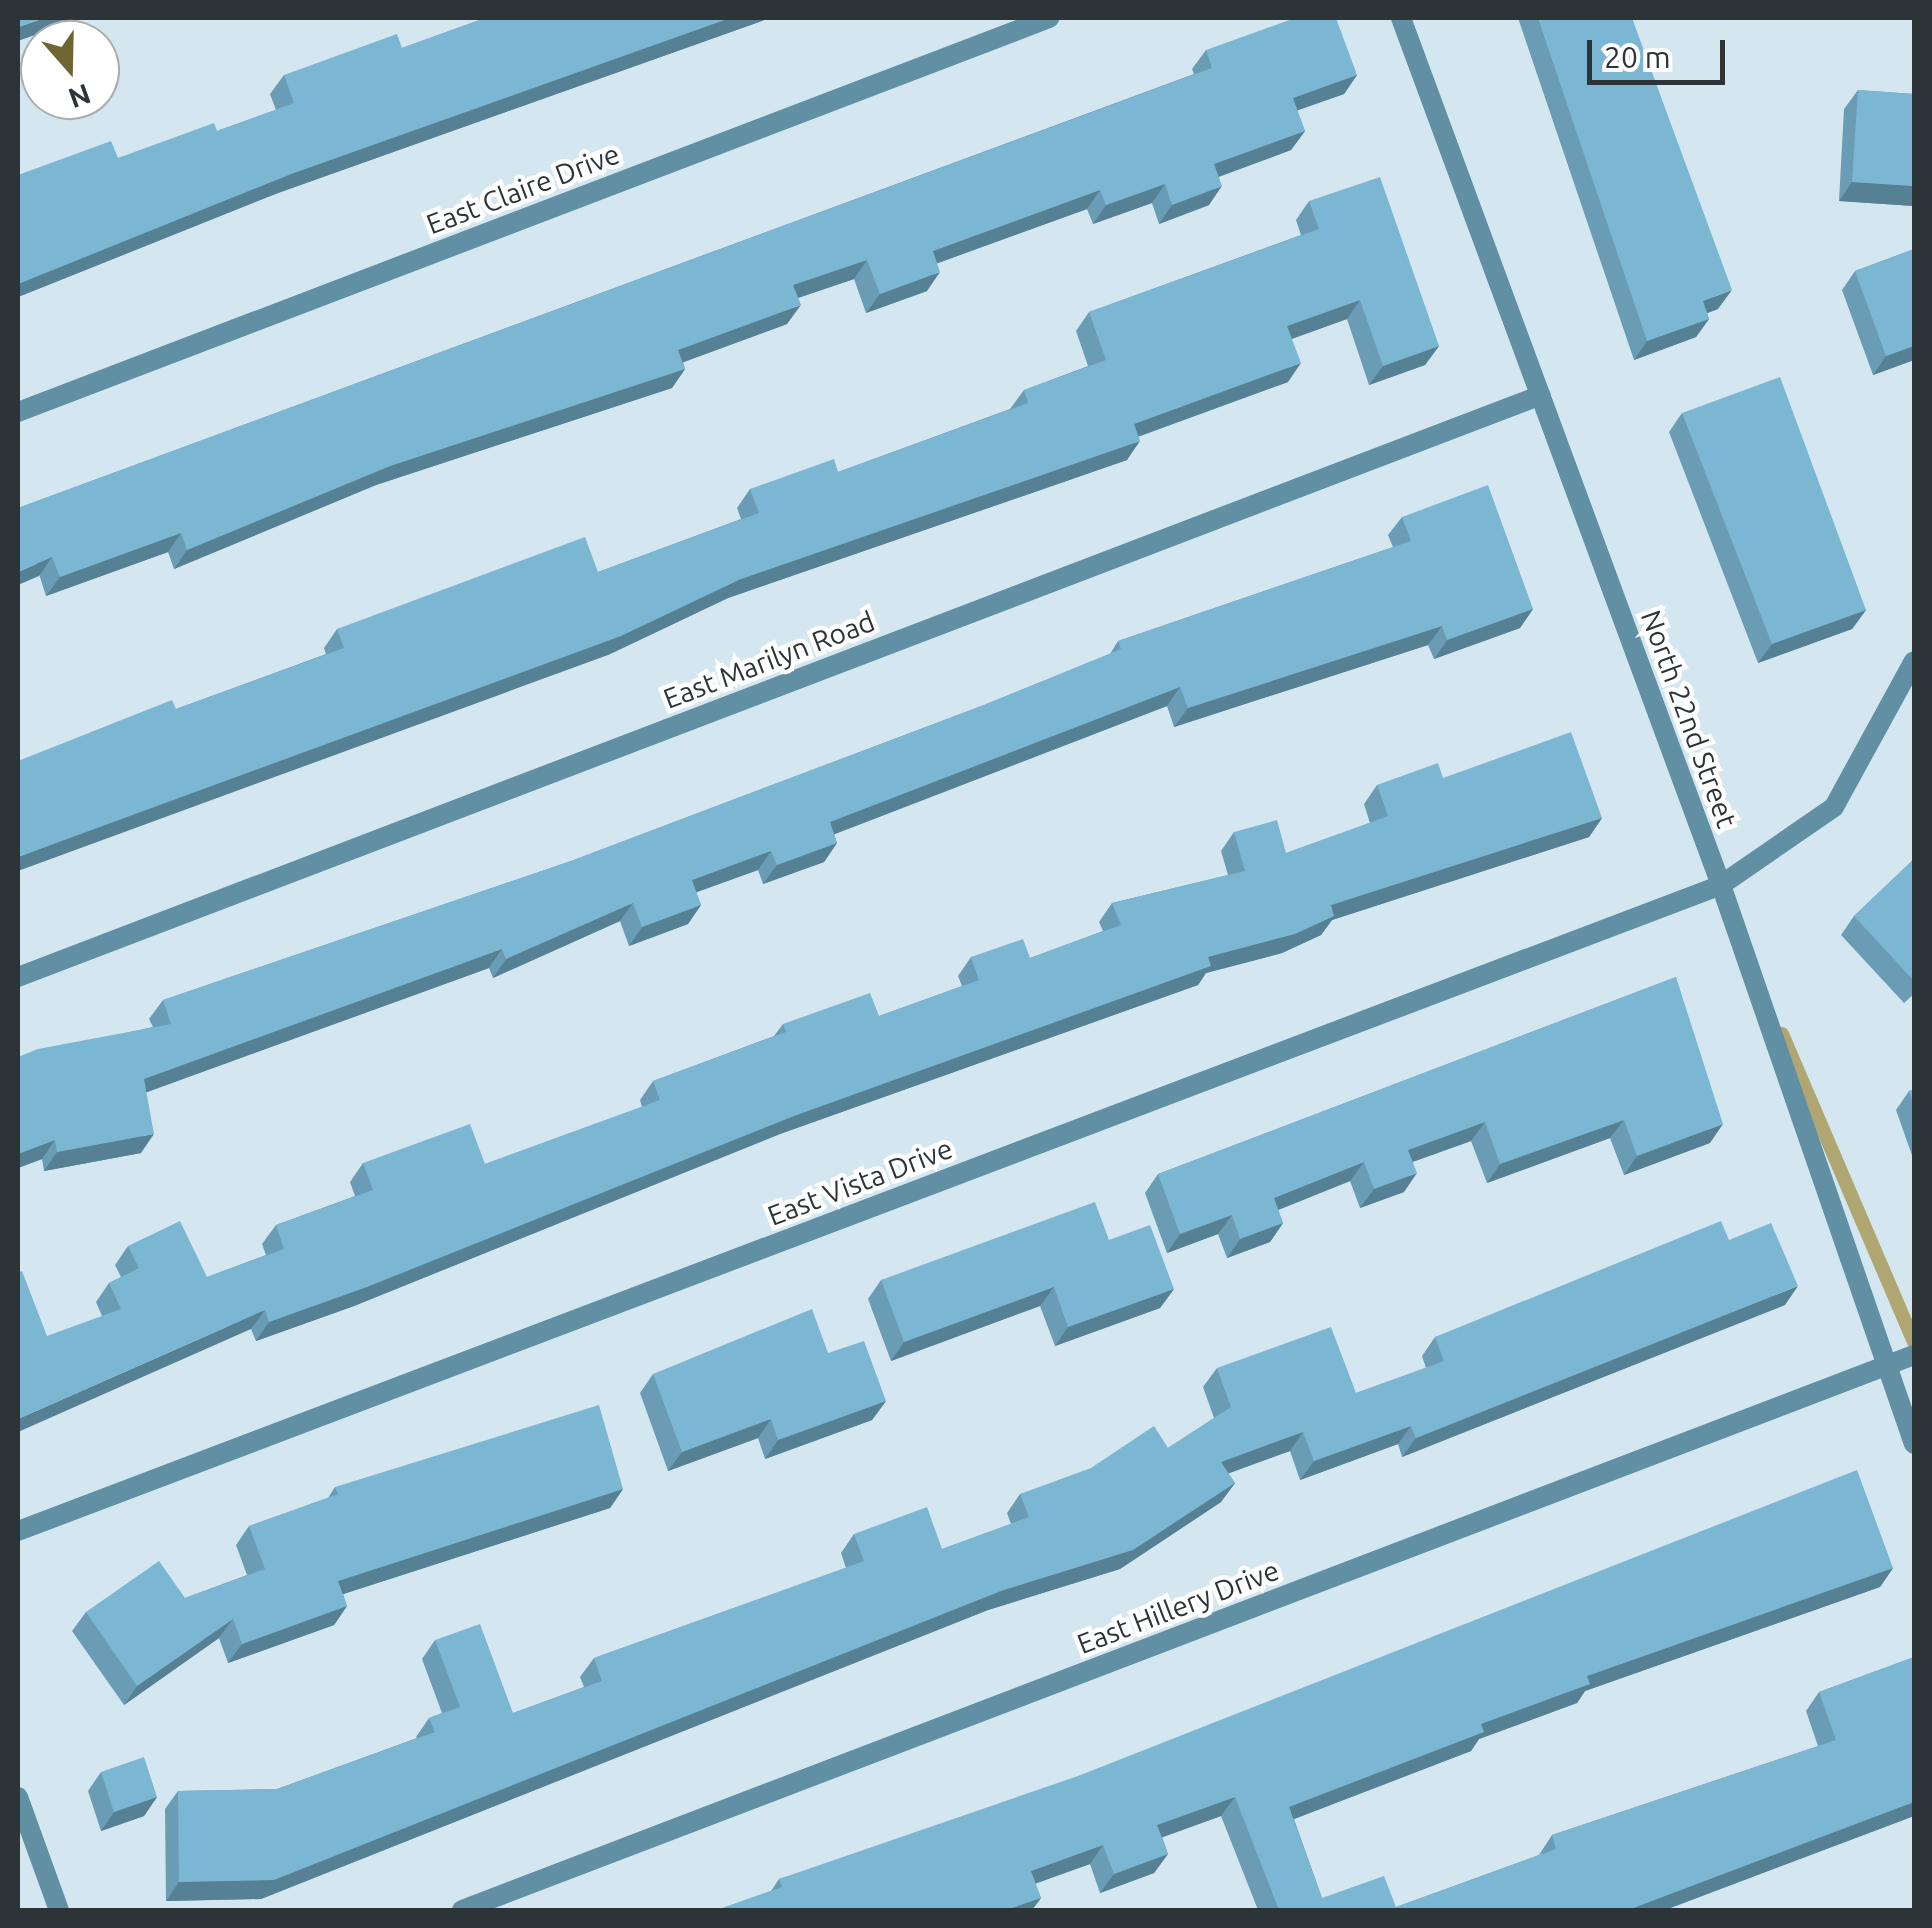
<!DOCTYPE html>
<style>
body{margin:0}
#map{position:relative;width:1932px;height:1928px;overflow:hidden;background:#d4e7f0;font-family:Ubuntu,sans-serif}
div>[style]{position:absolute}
.stream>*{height:14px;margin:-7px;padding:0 7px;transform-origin:7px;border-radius:7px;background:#b0a671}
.minor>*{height:20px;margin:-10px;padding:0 10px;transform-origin:10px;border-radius:10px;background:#6190a4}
.wall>*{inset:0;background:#6a9db5}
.shaded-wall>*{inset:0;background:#568093}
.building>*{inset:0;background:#7bb7d2}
span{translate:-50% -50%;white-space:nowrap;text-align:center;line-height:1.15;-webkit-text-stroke:9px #fff;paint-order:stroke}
.street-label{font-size:28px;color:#2d3438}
.frame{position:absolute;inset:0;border:20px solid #2d3438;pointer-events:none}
.north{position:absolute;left:20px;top:20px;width:100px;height:100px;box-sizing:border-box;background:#fff;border:2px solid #abaeaf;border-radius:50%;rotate:160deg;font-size:28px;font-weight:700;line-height:40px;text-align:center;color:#2d3438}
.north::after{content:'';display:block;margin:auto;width:35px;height:45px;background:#6f6532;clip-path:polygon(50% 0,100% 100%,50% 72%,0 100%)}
.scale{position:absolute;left:1587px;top:40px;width:138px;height:45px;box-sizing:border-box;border:5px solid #2d3438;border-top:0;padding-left:12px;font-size:30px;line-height:35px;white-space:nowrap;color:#2d3438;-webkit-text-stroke:8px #fff;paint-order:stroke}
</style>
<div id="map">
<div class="stream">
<div style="left:1782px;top:1034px;width:335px;rotate:66.8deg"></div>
</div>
<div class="minor">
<div style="left:1401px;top:18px;width:924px;rotate:69.74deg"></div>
<div style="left:1721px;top:885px;width:591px;rotate:70.95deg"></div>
<div style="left:18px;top:412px;width:1104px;rotate:-20.91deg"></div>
<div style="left:18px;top:977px;width:1630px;rotate:-20.91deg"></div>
<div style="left:18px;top:1531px;width:1821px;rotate:-20.77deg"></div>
<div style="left:1721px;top:885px;width:137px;rotate:-34.6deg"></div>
<div style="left:1834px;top:807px;width:166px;rotate:-61.3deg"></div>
<div style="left:18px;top:1797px;width:120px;rotate:70.1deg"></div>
<div style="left:462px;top:1910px;width:1554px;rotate:-20.92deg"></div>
</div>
<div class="wall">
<div style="clip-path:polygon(485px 18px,770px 18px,278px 193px,18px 297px,18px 175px,118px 158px,217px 131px,276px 110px,270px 94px,284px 75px,402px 48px)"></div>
<div style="clip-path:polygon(1518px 18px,1632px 18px,1718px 309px,1707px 313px,1709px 319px,1696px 337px,1634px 360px)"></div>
<div style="clip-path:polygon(1206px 50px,1357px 75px,1344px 94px,1297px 110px,1305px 131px,1291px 150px,1219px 177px,1209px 205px,1159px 224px,1152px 203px,1093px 224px,1087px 209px,937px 263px,927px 291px,866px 313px,854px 279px,798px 298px,787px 324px,683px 362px,685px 369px,672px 388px,376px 485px,174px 569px,168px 552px,46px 596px,18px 508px,1194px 74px,1192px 69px)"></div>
<div style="clip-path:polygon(1858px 90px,1914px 94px,1914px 206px,1839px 201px,1844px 109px)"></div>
<div style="clip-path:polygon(1309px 201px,1439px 346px,1425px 365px,1369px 385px,1347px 319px,1292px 339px,1288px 382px,1138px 437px,1127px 460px,728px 598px,608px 655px,176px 709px,326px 654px,324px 648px,337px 629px,598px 572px,741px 519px,737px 508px,750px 489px,838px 472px,1010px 409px,1024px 390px,1088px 366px,1076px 331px,1089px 312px,1301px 235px,1296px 220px)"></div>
<div style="clip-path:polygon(1914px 249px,1914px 360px,1873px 375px,1842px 290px,1855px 271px)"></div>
<div style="clip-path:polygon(1682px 413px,1866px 610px,1852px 629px,1758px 663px,1669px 432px)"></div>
<div style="clip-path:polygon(1402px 517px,1533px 609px,1520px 628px,1434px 659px,1428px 645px,1174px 727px,1167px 706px,834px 834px,837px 843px,824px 862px,763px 884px,758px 870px,696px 892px,701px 905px,688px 924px,629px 946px,620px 921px,493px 978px,489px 968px,146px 1092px,141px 1153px,44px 1171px,42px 1159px,18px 1168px,18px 1057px,153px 1027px,149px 1019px,163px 1000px,571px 861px,984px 705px,1110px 654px,1118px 641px,1393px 547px,1388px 535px)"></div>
<div style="clip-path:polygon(1443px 778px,1602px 818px,1589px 837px,1332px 920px,1321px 935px,1282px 953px,1206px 973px,1198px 985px,780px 1134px,354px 1306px,256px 1341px,251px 1329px,102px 1316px,96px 1302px,109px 1283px,121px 1277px,115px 1265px,128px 1246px,207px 1277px,266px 1255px,262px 1244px,276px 1225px,355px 1196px,350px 1182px,363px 1163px,485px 1164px,642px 1107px,640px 1100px,653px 1081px,774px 1036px,783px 1024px,879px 1016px,962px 986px,958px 976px,971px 957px,1030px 958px,1103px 931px,1099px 922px,1112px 903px,1228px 875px,1221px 851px,1234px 832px,1286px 853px,1370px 823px,1364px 804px,1377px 785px)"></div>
<div style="clip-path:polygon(1914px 859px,1914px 994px,1904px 1003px,1841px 935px,1854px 916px)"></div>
<div style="clip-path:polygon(1676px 977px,1710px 1143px,1624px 1175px,1610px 1138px,1487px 1183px,1471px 1141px,1413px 1162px,1404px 1192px,1360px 1208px,1350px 1181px,1278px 1210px,1283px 1223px,1270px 1242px,1227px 1258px,1218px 1234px,1167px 1253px,1145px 1193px,1158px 1174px)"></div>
<div style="clip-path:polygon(1914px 1089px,1914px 1161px,1896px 1110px,1909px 1091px)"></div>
<div style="clip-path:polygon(1109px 1240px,1174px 1289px,1160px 1308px,1055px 1346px,1040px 1306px,891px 1361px,868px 1299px,881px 1280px)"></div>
<div style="clip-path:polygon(1729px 1240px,1785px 1305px,1402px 1457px,1398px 1444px,1300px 1480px,1290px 1451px,1228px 1473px,1235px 1483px,1221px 1502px,1120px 1569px,988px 1610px,261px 1899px,166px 1901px,165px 1809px,178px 1791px,277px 1789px,417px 1738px,416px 1737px,429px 1718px,442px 1713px,422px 1659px,435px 1640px,513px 1713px,584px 1687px,580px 1677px,594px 1658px,846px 1568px,841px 1553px,854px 1534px,942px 1549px,1011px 1524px,1007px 1513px,1020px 1494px,1168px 1448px,1214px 1418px,1203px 1387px,1217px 1368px,1356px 1393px,1426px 1368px,1422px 1356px,1435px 1337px)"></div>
<div style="clip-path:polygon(828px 1353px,886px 1401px,872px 1420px,765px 1459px,758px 1438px,668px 1471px,640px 1393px,653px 1374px)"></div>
<div style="clip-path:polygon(335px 1487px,623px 1489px,610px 1508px,343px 1594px,347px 1606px,334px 1625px,228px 1663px,219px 1638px,124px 1705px,72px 1631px,86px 1612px,185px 1598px,247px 1575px,236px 1545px,249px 1526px,328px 1498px)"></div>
<div style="clip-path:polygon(1893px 1568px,1880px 1587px,1585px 1691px,1577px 1703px,1479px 1739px,1471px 1751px,1294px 1819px,1322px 1898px,1396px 1907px,1539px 1855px,1552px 1835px,1818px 1746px,1806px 1711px,1819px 1692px,1914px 1657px,1914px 1816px,1665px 1910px,1258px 1910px,1221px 1816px,1162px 1837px,1168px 1854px,1154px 1873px,1100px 1893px,1090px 1864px,1035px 1883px,1041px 1898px,1032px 1910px,717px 1910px,771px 1891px,779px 1879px)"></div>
<div style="clip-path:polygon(101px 1772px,157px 1797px,144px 1816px,101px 1831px,88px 1791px)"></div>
</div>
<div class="shaded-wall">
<div style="clip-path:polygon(45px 18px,83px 18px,18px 41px,18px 27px)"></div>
<div style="clip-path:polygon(730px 18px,770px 18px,278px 193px,18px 297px,18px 284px,291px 174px)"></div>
<div style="clip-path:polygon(1357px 75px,1344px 94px,1279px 117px,1293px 98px)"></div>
<div style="clip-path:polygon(1305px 131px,1291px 150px,1201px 183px,1214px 164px)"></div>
<div style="clip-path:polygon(1852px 182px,1914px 186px,1914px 206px,1839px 201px)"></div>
<div style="clip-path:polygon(1165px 184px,1152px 203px,1093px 224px,1106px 205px)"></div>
<div style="clip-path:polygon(1222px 186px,1209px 205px,1159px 224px,1172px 205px)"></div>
<div style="clip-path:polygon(1100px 190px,1087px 209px,919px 270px,933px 251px)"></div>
<div style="clip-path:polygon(867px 260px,854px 279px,780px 304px,793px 285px)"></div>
<div style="clip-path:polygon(940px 272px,927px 291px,866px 313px,880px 294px)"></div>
<div style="clip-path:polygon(1732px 290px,1718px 309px,1689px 320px,1703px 301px)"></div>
<div style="clip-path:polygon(1360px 300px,1347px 319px,1274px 345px,1287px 326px)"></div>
<div style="clip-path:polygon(801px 305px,787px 324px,665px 369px,678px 350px)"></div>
<div style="clip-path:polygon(1709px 319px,1696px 337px,1634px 360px,1647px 341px)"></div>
<div style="clip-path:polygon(1439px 346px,1425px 365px,1369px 385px,1383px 366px)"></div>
<div style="clip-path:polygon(1914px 346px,1914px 360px,1873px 375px,1886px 356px)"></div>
<div style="clip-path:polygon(1301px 363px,1288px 382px,1120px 443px,1134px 424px)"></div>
<div style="clip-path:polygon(685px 369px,672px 388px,376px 485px,174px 569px,187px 550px,390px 466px)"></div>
<div style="clip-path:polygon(1140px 441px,1127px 460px,728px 598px,608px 655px,18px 871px,18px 857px,741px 579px)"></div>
<div style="clip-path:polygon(181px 533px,168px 552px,46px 596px,60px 577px)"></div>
<div style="clip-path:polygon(52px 557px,39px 576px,18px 585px,18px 572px)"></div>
<div style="clip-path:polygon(1533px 609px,1520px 628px,1434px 659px,1447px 640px)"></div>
<div style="clip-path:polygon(1866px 610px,1852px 629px,1758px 663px,1772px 644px)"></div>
<div style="clip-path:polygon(1442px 626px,1428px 645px,1174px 727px,1188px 708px)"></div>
<div style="clip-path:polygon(1180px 687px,1167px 706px,817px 841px,830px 822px)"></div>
<div style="clip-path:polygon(1602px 818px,1589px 837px,1332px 920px,1321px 935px,1282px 953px,1206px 973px,1198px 985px,780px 1134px,354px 1306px,256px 1341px,269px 1322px,794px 1116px,1208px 957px,1331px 905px)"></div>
<div style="clip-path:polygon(837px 843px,824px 862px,763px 884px,777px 865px)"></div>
<div style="clip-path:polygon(771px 851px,758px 870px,678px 899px,692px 880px)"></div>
<div style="clip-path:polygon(633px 903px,620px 921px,493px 978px,506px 959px)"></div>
<div style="clip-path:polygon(701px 905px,688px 924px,629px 946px,642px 927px)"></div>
<div style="clip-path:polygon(502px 949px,489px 968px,131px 1098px,144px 1079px)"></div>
<div style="clip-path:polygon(1624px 1120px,1610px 1138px,1487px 1183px,1500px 1164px)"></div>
<div style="clip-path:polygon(1485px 1122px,1471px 1141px,1395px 1168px,1408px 1150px)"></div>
<div style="clip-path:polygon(1723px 1124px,1710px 1143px,1624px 1175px,1637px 1156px)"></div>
<div style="clip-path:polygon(154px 1134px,141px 1153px,44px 1171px,57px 1152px)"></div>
<div style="clip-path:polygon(55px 1140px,42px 1159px,18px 1168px,18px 1154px)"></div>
<div style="clip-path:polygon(1364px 1162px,1350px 1181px,1261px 1217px,1274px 1198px)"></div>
<div style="clip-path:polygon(1417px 1173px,1404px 1192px,1360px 1208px,1374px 1189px)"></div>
<div style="clip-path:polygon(1232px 1215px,1218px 1234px,1167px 1253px,1180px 1234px)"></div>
<div style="clip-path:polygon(1283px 1223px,1270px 1242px,1227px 1258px,1240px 1239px)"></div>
<div style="clip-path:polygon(1798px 1286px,1785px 1305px,1402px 1457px,1416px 1438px)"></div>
<div style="clip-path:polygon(1054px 1287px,1040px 1306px,891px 1361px,904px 1342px)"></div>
<div style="clip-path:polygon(1174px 1289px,1160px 1308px,1055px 1346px,1068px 1327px)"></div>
<div style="clip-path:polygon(265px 1310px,251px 1329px,18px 1432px,18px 1419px)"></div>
<div style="clip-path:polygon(886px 1401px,872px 1420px,765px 1459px,778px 1440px)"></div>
<div style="clip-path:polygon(771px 1419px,758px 1438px,668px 1471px,682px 1452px)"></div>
<div style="clip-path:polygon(1411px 1426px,1398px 1444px,1300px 1480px,1314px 1461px)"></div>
<div style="clip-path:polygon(1303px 1432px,1290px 1451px,1208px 1481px,1221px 1462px)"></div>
<div style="clip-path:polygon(1235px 1483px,1221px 1502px,1120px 1569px,988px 1610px,261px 1899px,166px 1901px,179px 1882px)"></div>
<div style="clip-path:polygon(623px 1489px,610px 1508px,325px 1600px,338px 1581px)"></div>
<div style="clip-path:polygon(1893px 1568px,1880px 1587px,1585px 1691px,1577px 1703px,1479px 1739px,1471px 1751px,1276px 1826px,1289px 1807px,1587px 1676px)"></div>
<div style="clip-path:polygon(347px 1606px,334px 1625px,228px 1663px,242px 1644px)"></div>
<div style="clip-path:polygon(233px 1619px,219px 1638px,124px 1705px,137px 1686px)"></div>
<div style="clip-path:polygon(157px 1797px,144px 1816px,101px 1831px,114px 1812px)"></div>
<div style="clip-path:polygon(1235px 1797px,1221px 1816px,1144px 1844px,1157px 1825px)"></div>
<div style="clip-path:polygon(1914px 1802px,1914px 1816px,1665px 1910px,1628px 1910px)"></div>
<div style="clip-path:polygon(1103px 1845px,1090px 1864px,1018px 1890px,1031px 1871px)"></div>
<div style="clip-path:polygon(1168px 1854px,1154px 1873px,1100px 1893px,1114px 1874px)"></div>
<div style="clip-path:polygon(1041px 1898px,1032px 1910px,1006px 1910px)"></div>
</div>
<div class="building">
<div style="clip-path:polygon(18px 18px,45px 18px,18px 27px)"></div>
<div style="clip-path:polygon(485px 18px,730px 18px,291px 174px,18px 284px,18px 175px,111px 141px,118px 158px,214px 123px,217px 131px,294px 103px,284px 75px,397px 34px,402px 48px)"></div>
<div style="clip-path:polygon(1295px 18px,1336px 18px,1357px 75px,1293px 98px,1305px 131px,1214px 164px,1222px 186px,1172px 205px,1165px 184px,1106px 205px,1100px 190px,933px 251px,940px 272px,880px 294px,867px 260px,793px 285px,801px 305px,678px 350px,685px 369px,390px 466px,187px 550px,181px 533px,60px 577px,52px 557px,18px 572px,18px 508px,1212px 68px,1206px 50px)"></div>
<div style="clip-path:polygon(1538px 18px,1632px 18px,1732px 290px,1703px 301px,1709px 319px,1647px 341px)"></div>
<div style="clip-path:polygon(1858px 90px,1914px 94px,1914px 186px,1852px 182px)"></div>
<div style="clip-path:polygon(1380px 177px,1439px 346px,1383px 366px,1360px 300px,1287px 326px,1301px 363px,1134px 424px,1140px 441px,741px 579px,621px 636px,18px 857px,18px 761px,172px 700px,176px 709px,344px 648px,337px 629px,585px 537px,598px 572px,759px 513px,750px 489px,834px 459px,838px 472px,1028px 403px,1024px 390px,1106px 360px,1089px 312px,1319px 229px,1309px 201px)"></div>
<div style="clip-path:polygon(1914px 249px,1914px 346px,1886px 356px,1855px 271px)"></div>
<div style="clip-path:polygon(1780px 377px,1866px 610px,1772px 644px,1682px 413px)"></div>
<div style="clip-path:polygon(1488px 485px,1533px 609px,1447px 640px,1442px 626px,1188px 708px,1180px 687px,830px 822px,837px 843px,777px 865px,771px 851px,692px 880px,701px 905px,642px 927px,633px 903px,506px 959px,502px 949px,144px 1079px,154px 1134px,57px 1152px,55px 1140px,18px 1154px,18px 1057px,38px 1049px,171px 1024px,163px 1000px,571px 861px,984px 705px,1121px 649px,1118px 641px,1411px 541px,1402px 517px)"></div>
<div style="clip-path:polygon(1571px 732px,1602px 818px,1331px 905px,1334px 916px,1295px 934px,1208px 957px,1211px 966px,794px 1116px,367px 1287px,269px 1322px,265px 1310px,18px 1419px,18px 1273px,22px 1271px,47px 1336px,121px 1309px,109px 1283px,139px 1268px,128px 1246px,180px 1221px,207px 1277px,284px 1249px,276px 1225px,373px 1190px,363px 1163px,470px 1124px,485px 1164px,660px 1100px,653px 1081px,786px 1032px,783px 1024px,870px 993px,879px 1016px,979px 980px,971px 957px,1023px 939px,1030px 958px,1121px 925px,1112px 903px,1245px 871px,1234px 832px,1277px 820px,1286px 853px,1388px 816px,1377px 785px,1438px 763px,1443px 778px)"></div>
<div style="clip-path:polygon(1914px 859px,1914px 981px,1854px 916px)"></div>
<div style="clip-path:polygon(1676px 977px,1723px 1124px,1637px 1156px,1624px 1120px,1500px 1164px,1485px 1122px,1408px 1150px,1417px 1173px,1374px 1189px,1364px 1162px,1274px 1198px,1283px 1223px,1240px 1239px,1232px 1215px,1180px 1234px,1158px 1174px)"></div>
<div style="clip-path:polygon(1914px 1089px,1914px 1105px,1909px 1091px)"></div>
<div style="clip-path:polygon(1095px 1202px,1109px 1240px,1150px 1225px,1174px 1289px,1068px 1327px,1054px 1287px,904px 1342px,881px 1280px)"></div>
<div style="clip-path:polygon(1721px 1221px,1729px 1240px,1771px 1223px,1798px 1286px,1416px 1438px,1411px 1426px,1314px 1461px,1303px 1432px,1221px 1462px,1235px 1483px,1133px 1550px,1001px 1591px,274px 1880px,179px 1882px,178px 1791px,277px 1789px,435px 1732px,429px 1718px,460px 1707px,435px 1640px,480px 1624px,513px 1713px,602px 1681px,594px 1658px,864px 1561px,854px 1534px,927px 1507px,942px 1549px,1029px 1517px,1020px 1494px,1091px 1468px,1154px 1426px,1168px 1448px,1231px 1407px,1217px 1368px,1331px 1327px,1356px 1393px,1444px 1361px,1435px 1337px)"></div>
<div style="clip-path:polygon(812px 1309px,828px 1353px,864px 1341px,886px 1401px,778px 1440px,771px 1419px,682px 1452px,653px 1374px)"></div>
<div style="clip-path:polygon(599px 1405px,623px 1489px,338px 1581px,347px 1606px,242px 1644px,233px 1619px,137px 1686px,86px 1612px,159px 1561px,185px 1598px,265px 1569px,249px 1526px,338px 1494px,335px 1487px)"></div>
<div style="clip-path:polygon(1857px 1470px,1893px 1568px,1587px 1676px,1590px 1684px,1481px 1724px,1484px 1732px,1289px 1807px,1322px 1898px,1384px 1876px,1396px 1907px,1556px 1849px,1552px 1835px,1836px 1740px,1819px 1692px,1914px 1657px,1914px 1802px,1628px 1910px,1279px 1910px,1235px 1797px,1157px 1825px,1168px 1854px,1114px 1874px,1103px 1845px,1031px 1871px,1041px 1898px,1006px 1910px,717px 1910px,782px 1887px,779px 1879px,1078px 1776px)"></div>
<div style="clip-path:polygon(144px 1757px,157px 1797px,114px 1812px,101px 1772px)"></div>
</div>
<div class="street-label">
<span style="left:523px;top:189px;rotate:-21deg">East Claire Drive</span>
<span style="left:769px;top:660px;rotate:-21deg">East Marilyn Road</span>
<span style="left:1689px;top:719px;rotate:70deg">North 22nd Street</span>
<span style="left:860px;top:1182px;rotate:-21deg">East Vista Drive</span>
<span style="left:1178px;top:1607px;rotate:-21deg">East Hillery Drive</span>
</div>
<div class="frame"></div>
<div class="north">N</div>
<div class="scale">20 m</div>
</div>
